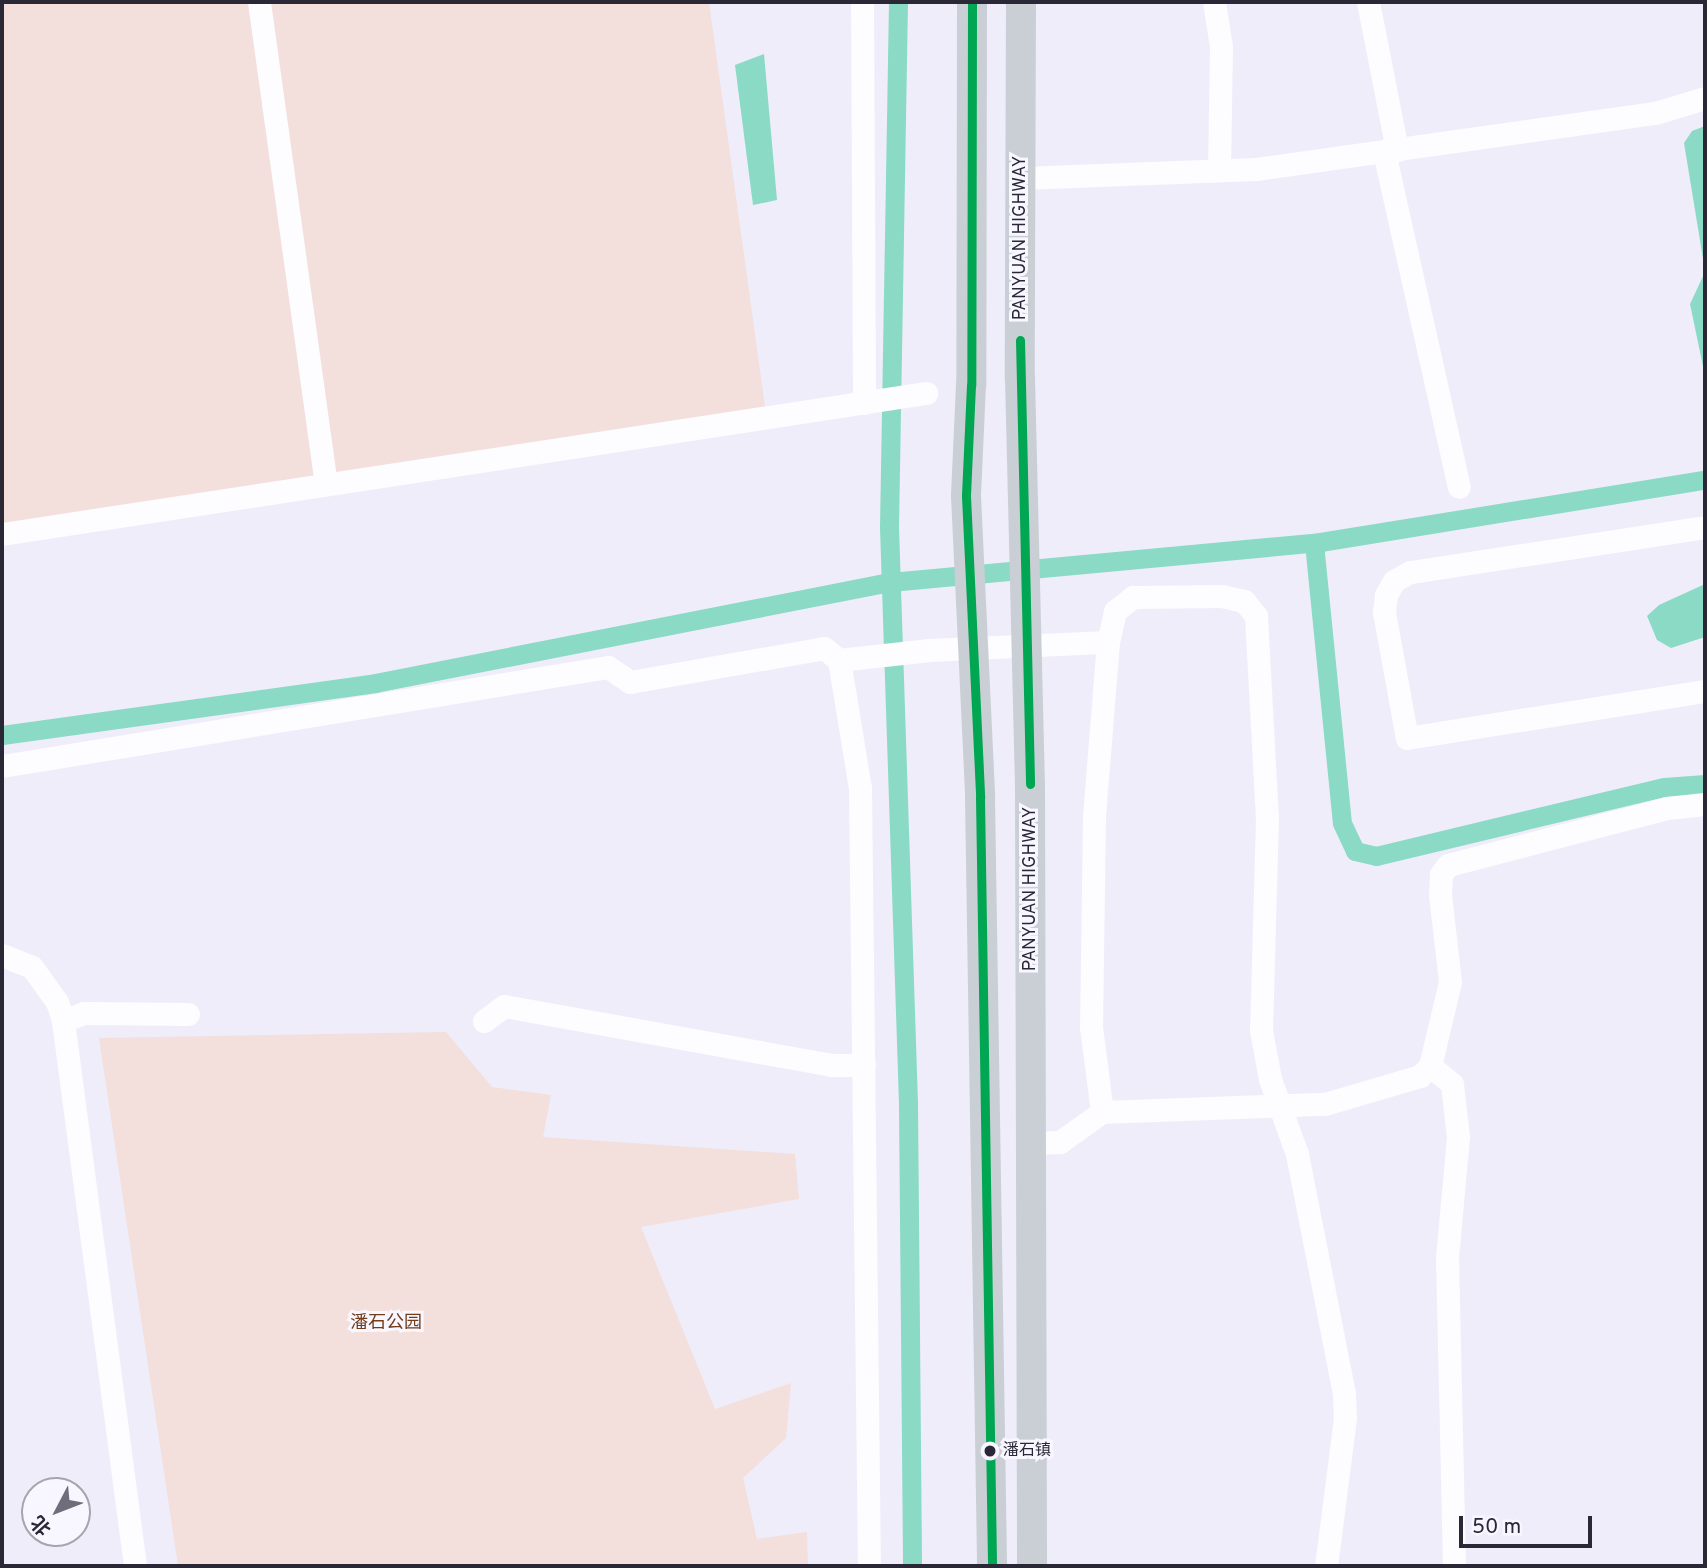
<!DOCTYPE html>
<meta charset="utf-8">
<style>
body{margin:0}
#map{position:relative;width:1707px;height:1568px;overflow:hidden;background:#efedfa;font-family:Overpass,"Noto Sans SC",sans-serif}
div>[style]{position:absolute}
.green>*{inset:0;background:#f3dfdb}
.water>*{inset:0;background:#8adac6}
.canal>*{height:19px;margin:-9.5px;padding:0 9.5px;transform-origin:9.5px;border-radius:9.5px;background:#8adac6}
.minor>*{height:23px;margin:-11.5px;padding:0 11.5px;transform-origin:11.5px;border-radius:11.5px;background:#fdfcfe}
.major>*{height:30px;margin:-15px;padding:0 15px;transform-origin:15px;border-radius:15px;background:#cacfd6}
.bus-1>*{height:9px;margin:-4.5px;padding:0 4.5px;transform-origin:4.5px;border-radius:4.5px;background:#00a651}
.dots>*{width:19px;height:19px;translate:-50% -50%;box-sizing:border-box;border:4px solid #f8f7ff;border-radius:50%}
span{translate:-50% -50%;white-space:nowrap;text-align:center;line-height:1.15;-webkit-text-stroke:6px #f8f7ff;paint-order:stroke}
.bus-label{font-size:16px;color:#2a2837}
.left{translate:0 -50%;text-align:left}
.street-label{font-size:18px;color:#2a2837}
.park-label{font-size:18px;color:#723c1a}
.frame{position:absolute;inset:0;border:4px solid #2a2837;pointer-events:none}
.north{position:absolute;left:21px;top:1477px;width:70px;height:70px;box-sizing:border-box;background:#f8f7ff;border:2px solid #a6a4af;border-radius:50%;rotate:228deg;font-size:19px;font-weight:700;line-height:28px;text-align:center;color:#2a2837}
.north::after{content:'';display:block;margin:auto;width:24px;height:32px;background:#6f6d7b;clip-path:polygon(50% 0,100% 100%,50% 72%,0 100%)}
.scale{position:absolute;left:1459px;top:1516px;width:133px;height:32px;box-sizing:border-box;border:4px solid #2a2837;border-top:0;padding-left:9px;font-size:21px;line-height:24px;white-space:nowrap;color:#2a2837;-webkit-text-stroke:5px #f8f7ff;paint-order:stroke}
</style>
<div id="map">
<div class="green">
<div style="clip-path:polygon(2px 2px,709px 2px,766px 414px,2px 530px)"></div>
<div style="clip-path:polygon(446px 1032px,492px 1087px,551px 1095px,543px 1137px,795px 1154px,799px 1199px,641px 1227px,715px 1409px,791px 1383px,786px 1438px,743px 1478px,757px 1539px,807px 1532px,808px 1566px,178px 1566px,99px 1038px)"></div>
</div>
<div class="water">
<div style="clip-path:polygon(764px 54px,777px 200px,753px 205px,735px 65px)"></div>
<div style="clip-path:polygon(1705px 126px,1705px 271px,1684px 143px,1692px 131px)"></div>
<div style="clip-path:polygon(1705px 272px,1705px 376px,1690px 304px)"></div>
<div style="clip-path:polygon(1705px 584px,1705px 637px,1671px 648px,1657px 640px,1647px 616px,1659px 605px)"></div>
</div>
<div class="canal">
<div style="left:898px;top:2px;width:525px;rotate:90.98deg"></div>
<div style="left:889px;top:527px;width:576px;rotate:88.11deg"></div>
<div style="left:908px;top:1103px;width:463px;rotate:89.5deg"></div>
<div style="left:1314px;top:543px;width:281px;rotate:84.3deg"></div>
<div style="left:1342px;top:823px;width:31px;rotate:65deg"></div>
<div style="left:1355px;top:851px;width:22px;rotate:13deg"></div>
<div style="left:1376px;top:856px;width:296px;rotate:-13.5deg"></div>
<div style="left:1664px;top:787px;width:41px;rotate:-4.2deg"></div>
<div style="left:2px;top:735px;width:377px;rotate:-7.9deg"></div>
<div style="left:375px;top:683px;width:525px;rotate:-11.1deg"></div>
<div style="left:890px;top:582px;width:426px;rotate:-5.3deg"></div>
<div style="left:1314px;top:543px;width:396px;rotate:-9.2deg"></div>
</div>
<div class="minor">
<div style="left:259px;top:2px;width:486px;rotate:82.1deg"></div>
<div style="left:862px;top:2px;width:401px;rotate:89.7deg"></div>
<div style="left:1214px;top:2px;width:45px;rotate:81deg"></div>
<div style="left:1221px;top:46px;width:123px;rotate:90.9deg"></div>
<div style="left:1368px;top:2px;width:151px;rotate:78.9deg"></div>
<div style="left:1384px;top:152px;width:343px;rotate:77.4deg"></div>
<div style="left:1021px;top:178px;width:235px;rotate:-2.2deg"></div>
<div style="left:1256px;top:169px;width:403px;rotate:-8deg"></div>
<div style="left:1655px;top:113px;width:52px;rotate:-16.7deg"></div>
<div style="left:1705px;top:527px;width:298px;rotate:171.3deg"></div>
<div style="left:1410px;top:572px;width:18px;rotate:151deg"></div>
<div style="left:1394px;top:581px;width:16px;rotate:120deg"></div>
<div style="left:1386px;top:595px;width:17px;rotate:97deg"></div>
<div style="left:1384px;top:612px;width:128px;rotate:79.7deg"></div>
<div style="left:1407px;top:738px;width:302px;rotate:-9deg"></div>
<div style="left:2px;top:534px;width:935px;rotate:-8.68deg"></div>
<div style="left:1108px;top:642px;width:32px;rotate:-77deg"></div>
<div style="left:1115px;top:611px;width:23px;rotate:-38deg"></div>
<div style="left:1133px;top:597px;width:89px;rotate:-0.6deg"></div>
<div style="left:1222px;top:596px;width:23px;rotate:13deg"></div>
<div style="left:1244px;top:601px;width:19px;rotate:51deg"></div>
<div style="left:1256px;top:616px;width:201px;rotate:86.9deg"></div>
<div style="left:1267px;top:817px;width:213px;rotate:91.6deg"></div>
<div style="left:1261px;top:1030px;width:50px;rotate:79.6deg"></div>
<div style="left:1270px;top:1079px;width:80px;rotate:70.2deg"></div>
<div style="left:1297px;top:1154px;width:244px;rotate:78.9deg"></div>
<div style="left:1344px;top:1393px;width:25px;rotate:88deg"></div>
<div style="left:1345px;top:1418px;width:149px;rotate:97.3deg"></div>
<div style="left:839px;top:660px;width:91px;rotate:-6.3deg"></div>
<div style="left:929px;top:650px;width:179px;rotate:-2.6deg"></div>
<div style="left:1108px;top:642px;width:175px;rotate:94.6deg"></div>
<div style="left:1094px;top:816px;width:211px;rotate:90.8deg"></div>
<div style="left:1091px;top:1027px;width:86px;rotate:82.6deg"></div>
<div style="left:1102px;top:1112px;width:52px;rotate:144.5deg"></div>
<div style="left:1060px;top:1142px;width:28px;rotate:178deg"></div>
<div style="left:2px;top:766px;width:614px;rotate:-9.28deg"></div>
<div style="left:608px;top:667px;width:27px;rotate:34deg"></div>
<div style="left:630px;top:682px;width:197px;rotate:-9.9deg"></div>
<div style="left:824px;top:648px;width:19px;rotate:39deg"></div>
<div style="left:839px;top:660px;width:130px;rotate:80.7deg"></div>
<div style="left:860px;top:788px;width:778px;rotate:89.34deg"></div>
<div style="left:2px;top:955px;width:32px;rotate:22deg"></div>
<div style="left:32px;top:967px;width:43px;rotate:54.5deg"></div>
<div style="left:57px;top:1002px;width:20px;rotate:72deg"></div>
<div style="left:63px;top:1021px;width:550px;rotate:82.47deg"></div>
<div style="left:63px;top:1021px;width:22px;rotate:-21deg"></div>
<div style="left:84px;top:1013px;width:104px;rotate:0.6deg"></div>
<div style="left:484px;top:1021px;width:25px;rotate:-37deg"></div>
<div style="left:504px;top:1006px;width:332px;rotate:10.2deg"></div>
<div style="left:831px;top:1065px;width:33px"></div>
<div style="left:1430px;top:1066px;width:28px;rotate:39deg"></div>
<div style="left:1452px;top:1084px;width:53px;rotate:83.5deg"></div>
<div style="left:1458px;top:1137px;width:121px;rotate:95.2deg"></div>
<div style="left:1447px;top:1257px;width:309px;rotate:88.7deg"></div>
<div style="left:1102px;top:1112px;width:223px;rotate:-2.1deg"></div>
<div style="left:1325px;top:1104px;width:99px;rotate:-16.4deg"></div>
<div style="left:1420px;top:1076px;width:14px;rotate:-45deg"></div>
<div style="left:1430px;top:1066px;width:86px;rotate:-76.6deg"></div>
<div style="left:1450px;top:982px;width:89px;rotate:-96.5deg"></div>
<div style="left:1440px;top:894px;width:20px;rotate:-87deg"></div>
<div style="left:1441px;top:874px;width:11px;rotate:-52deg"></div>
<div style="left:1448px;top:865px;width:226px;rotate:-14.6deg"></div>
<div style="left:1667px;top:808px;width:38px;rotate:-6deg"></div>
</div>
<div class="major">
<div style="left:972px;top:2px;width:383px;rotate:90.1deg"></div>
<div style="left:971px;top:385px;width:111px;rotate:92.6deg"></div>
<div style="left:966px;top:496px;width:302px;rotate:87.3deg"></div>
<div style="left:980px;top:798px;width:768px;rotate:89.1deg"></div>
<div style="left:1021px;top:2px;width:376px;rotate:90.2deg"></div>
<div style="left:1020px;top:378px;width:409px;rotate:88.6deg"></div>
<div style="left:1030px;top:787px;width:779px;rotate:89.85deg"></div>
</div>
<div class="bus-1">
<div style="left:972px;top:2px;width:383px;rotate:90.1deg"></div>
<div style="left:971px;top:385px;width:111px;rotate:92.6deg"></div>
<div style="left:966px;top:496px;width:302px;rotate:87.3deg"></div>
<div style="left:980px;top:798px;width:768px;rotate:89.1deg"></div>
<div style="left:1020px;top:340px;width:444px;rotate:88.7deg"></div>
</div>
<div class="dots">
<div style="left:990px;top:1451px;background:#2a2837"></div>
</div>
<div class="bus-label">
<span class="left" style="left:1003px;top:1451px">潘石镇</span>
</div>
<div class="street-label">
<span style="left:1021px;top:238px;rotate:-90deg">PANYUAN HIGHWAY</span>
<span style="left:1031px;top:889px;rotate:-90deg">PANYUAN HIGHWAY</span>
</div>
<div class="park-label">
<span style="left:386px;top:1324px">潘石公园</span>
</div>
<div class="frame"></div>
<div class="north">北</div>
<div class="scale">50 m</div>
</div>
